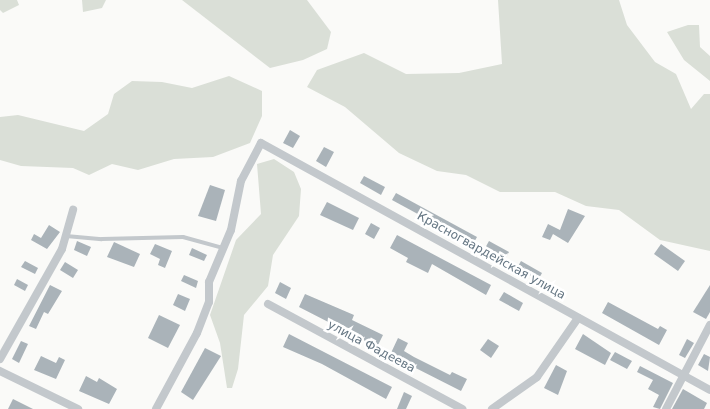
<!DOCTYPE html>
<meta charset="utf-8">
<style>
body{margin:0}
#map{position:relative;width:710px;height:409px;overflow:hidden;background:#fafaf8;font-family:"DejaVu Sans",sans-serif}
div>[style]{position:absolute}
.green>*{inset:0;background:#dadfd7}
.building>*{inset:0;background:#aab3b9}
.lane>*{height:4px;margin:-2px;padding:0 2px;transform-origin:2px;border-radius:2px;background:#c3c8cc}
.street>*{height:8px;margin:-4px;padding:0 4px;transform-origin:4px;border-radius:4px;background:#c3c8cc}
span{translate:-50% -50%;white-space:nowrap;text-align:center;line-height:1.15;-webkit-text-stroke:5px #fff;paint-order:stroke}
.street-label{font-size:12px;color:#657683}
</style>
<div id="map">
<div class="green">
<div style="clip-path:polygon(0 0,17px 0,19px 5px,3px 13px,0 10px)"></div>
<div style="clip-path:polygon(82px 0,106px 0,102px 8px,83px 12px)"></div>
<div style="clip-path:polygon(182px 0,307px 0,331px 32px,327px 49px,303px 60px,270px 68px)"></div>
<div style="clip-path:polygon(498px 0,619px 0,627px 25px,655px 62px,676px 74px,691px 109px,704px 94px,710px 94px,710px 251px,660px 240px,619px 210px,586px 206px,555px 192px,500px 192px,466px 175px,437px 171px,399px 153px,345px 107px,307px 87px,317px 70px,364px 53px,406px 74px,459px 73px,502px 64px)"></div>
<div style="clip-path:polygon(688px 25px,699px 25px,700px 47px,710px 56px,710px 81px,684px 60px,667px 32px)"></div>
<div style="clip-path:polygon(229px 76px,262px 91px,262px 116px,250px 143px,213px 157px,174px 159px,138px 170px,112px 164px,89px 175px,73px 168px,21px 166px,0 160px,0 117px,18px 115px,84px 131px,108px 114px,114px 94px,132px 81px,162px 82px,192px 88px)"></div>
<div style="clip-path:polygon(274px 159px,294px 172px,301px 189px,299px 216px,273px 255px,268px 286px,244px 315px,238px 369px,232px 388px,227px 388px,220px 343px,210px 315px,236px 240px,261px 214px,257px 164px)"></div>
</div>
<div class="building">
<div style="clip-path:polygon(290px 130px,300px 136px,293px 148px,283px 143px)"></div>
<div style="clip-path:polygon(324px 147px,334px 152px,326px 167px,316px 161px)"></div>
<div style="clip-path:polygon(364px 176px,385px 187px,381px 195px,360px 183px)"></div>
<div style="clip-path:polygon(210px 185px,225px 190px,216px 221px,198px 216px)"></div>
<div style="clip-path:polygon(396px 193px,477px 237px,473px 244px,392px 200px)"></div>
<div style="clip-path:polygon(327px 202px,359px 218px,353px 230px,320px 215px)"></div>
<div style="clip-path:polygon(568px 209px,585px 216px,568px 243px,553px 234px,550px 240px,542px 237px,548px 224px,560px 230px)"></div>
<div style="clip-path:polygon(371px 223px,380px 228px,374px 239px,365px 234px)"></div>
<div style="clip-path:polygon(49px 225px,60px 232px,47px 249px,31px 240px,34px 234px,41px 238px)"></div>
<div style="clip-path:polygon(397px 235px,491px 285px,486px 295px,432px 264px,428px 273px,406px 262px,408px 258px,390px 248px)"></div>
<div style="clip-path:polygon(77px 241px,91px 247px,87px 256px,74px 250px)"></div>
<div style="clip-path:polygon(489px 241px,509px 252px,504px 261px,484px 250px)"></div>
<div style="clip-path:polygon(114px 242px,140px 254px,134px 267px,107px 257px)"></div>
<div style="clip-path:polygon(155px 244px,172px 251px,165px 268px,158px 265px,160px 259px,150px 254px)"></div>
<div style="clip-path:polygon(661px 244px,685px 261px,678px 271px,654px 254px)"></div>
<div style="clip-path:polygon(192px 248px,207px 255px,204px 261px,189px 255px)"></div>
<div style="clip-path:polygon(25px 261px,38px 268px,35px 274px,21px 267px)"></div>
<div style="clip-path:polygon(521px 261px,542px 273px,538px 280px,517px 268px)"></div>
<div style="clip-path:polygon(65px 262px,78px 270px,73px 278px,60px 270px)"></div>
<div style="clip-path:polygon(184px 275px,198px 281px,196px 288px,181px 281px)"></div>
<div style="clip-path:polygon(17px 279px,28px 285px,25px 291px,14px 285px)"></div>
<div style="clip-path:polygon(280px 282px,291px 288px,286px 299px,275px 293px)"></div>
<div style="clip-path:polygon(50px 285px,62px 291px,48px 314px,44px 312px,36px 329px,29px 326px)"></div>
<div style="clip-path:polygon(710px 285px,710px 312px,706px 319px,693px 312px)"></div>
<div style="clip-path:polygon(504px 292px,523px 303px,519px 311px,499px 300px)"></div>
<div style="clip-path:polygon(178px 294px,190px 299px,185px 311px,173px 305px)"></div>
<div style="clip-path:polygon(305px 294px,354px 315px,352px 320px,383px 335px,377px 347px,299px 307px)"></div>
<div style="clip-path:polygon(608px 302px,658px 329px,660px 326px,667px 330px,659px 345px,602px 313px)"></div>
<div style="clip-path:polygon(159px 315px,180px 325px,168px 348px,148px 338px)"></div>
<div style="clip-path:polygon(289px 334px,392px 387px,386px 399px,322px 364px,283px 347px)"></div>
<div style="clip-path:polygon(583px 334px,611px 353px,605px 365px,575px 349px)"></div>
<div style="clip-path:polygon(398px 338px,408px 343px,404px 351px,414px 357px,450px 375px,452px 372px,467px 379px,461px 391px,390px 355px)"></div>
<div style="clip-path:polygon(488px 339px,499px 346px,491px 358px,480px 350px)"></div>
<div style="clip-path:polygon(687px 339px,694px 343px,685px 358px,679px 355px)"></div>
<div style="clip-path:polygon(21px 341px,28px 344px,19px 363px,12px 359px)"></div>
<div style="clip-path:polygon(205px 348px,221px 356px,193px 400px,181px 392px)"></div>
<div style="clip-path:polygon(615px 352px,632px 361px,627px 369px,610px 360px)"></div>
<div style="clip-path:polygon(704px 354px,710px 357px,708px 371px,698px 365px)"></div>
<div style="clip-path:polygon(41px 356px,56px 363px,59px 357px,65px 360px,56px 379px,34px 370px)"></div>
<div style="clip-path:polygon(556px 365px,567px 371px,558px 395px,544px 388px)"></div>
<div style="clip-path:polygon(640px 366px,673px 383px,660px 409px,653px 407px,659px 395px,648px 389px,653px 380px,637px 372px)"></div>
<div style="clip-path:polygon(86px 376px,97px 382px,99px 378px,117px 389px,109px 404px,79px 391px)"></div>
<div style="clip-path:polygon(683px 389px,707px 403px,704px 409px,672px 409px)"></div>
<div style="clip-path:polygon(404px 392px,412px 396px,406px 409px,397px 409px)"></div>
<div style="clip-path:polygon(13px 399px,33px 409px,8px 409px)"></div>
</div>
<div class="lane">
<div style="left:66px;top:236px;width:36px;rotate:5deg"></div>
<div style="left:102px;top:239px;width:81px;rotate:-1.4deg"></div>
<div style="left:183px;top:237px;width:41px;rotate:15.4deg"></div>
</div>
<div class="street">
<div style="left:268px;top:304px;width:221px;rotate:28.4deg"></div>
<div style="left:0;top:359px;width:126px;rotate:-60.6deg"></div>
<div style="left:62px;top:249px;width:41px;rotate:-74.2deg"></div>
<div style="left:0;top:371px;width:87px;rotate:26deg"></div>
<div style="left:156px;top:409px;width:86px;rotate:-61.7deg"></div>
<div style="left:197px;top:333px;width:33px;rotate:-69deg"></div>
<div style="left:209px;top:302px;width:20px;rotate:-90deg"></div>
<div style="left:209px;top:282px;width:56px;rotate:-67.1deg"></div>
<div style="left:231px;top:230px;width:50px;rotate:-78.5deg"></div>
<div style="left:241px;top:181px;width:43px;rotate:-62.2deg"></div>
<div style="left:261px;top:143px;width:512px;rotate:28.82deg"></div>
<div style="left:492px;top:409px;width:55px;rotate:-35.4deg"></div>
<div style="left:537px;top:377px;width:72px;rotate:-55.2deg"></div>
<div style="left:666px;top:409px;width:95px;rotate:-62.4deg"></div>
</div>
<div class="street-label">
<span style="left:491px;top:256px;rotate:29deg">Красногвардейская улица</span>
<span style="left:371px;top:347px;rotate:28deg">улица Фадеева</span>
</div>
</div>
